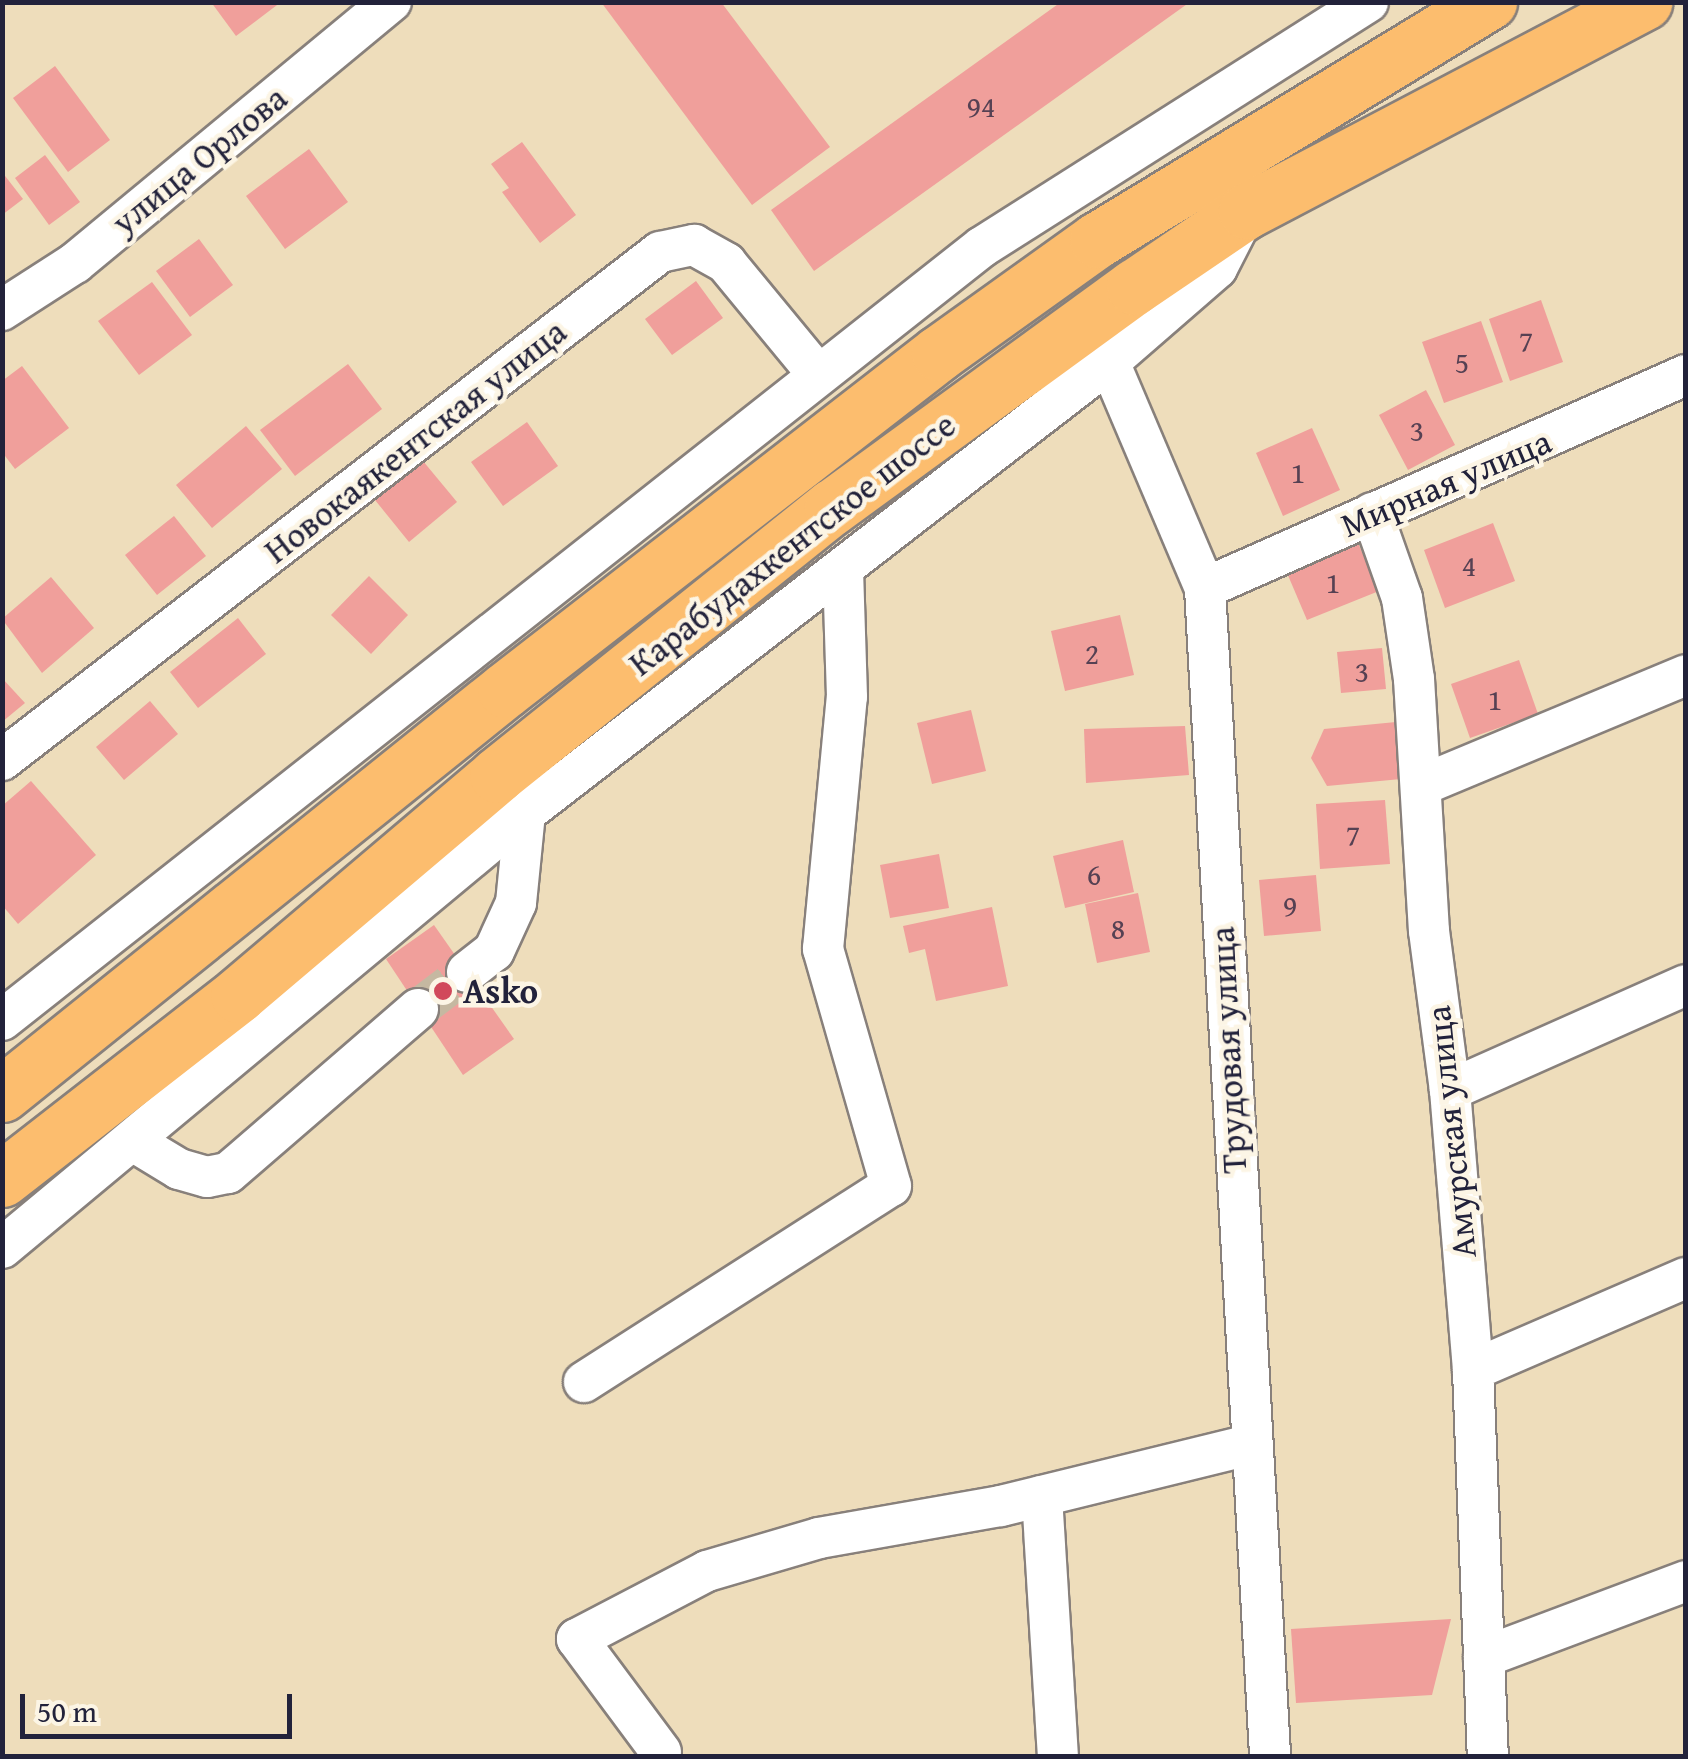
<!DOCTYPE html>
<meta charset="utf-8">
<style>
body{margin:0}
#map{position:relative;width:1688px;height:1759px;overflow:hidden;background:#edb;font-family:"Gentium Book Plus",serif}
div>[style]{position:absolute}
.building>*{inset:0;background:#f09f9b}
.minor-tunnel>*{height:40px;margin-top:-20px;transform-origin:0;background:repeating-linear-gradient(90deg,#c5b8a1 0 40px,transparent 0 60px)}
.roads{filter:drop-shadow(2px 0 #88807b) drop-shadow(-2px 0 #88807b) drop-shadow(0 2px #88807b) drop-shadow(0 -2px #88807b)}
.minor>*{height:40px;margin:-20px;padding:0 20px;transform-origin:20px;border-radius:20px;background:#fff}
.highway>*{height:55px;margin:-27.5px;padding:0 27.5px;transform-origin:27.5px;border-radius:27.5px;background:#fcbd6e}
.dots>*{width:28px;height:28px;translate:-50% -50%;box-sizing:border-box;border:5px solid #fcf5e5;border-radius:50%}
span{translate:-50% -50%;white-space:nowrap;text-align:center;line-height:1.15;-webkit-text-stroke:9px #fcf5e5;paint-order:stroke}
.number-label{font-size:30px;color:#564153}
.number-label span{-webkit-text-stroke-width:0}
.street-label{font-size:35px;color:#22223b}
.poi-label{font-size:35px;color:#22223b;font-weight:700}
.left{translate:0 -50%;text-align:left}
.frame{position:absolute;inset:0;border:5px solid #22223b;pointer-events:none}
.scale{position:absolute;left:20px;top:1694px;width:272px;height:45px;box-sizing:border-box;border:5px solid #22223b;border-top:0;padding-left:12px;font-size:30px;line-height:35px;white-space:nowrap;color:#22223b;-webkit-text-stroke:8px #fcf5e5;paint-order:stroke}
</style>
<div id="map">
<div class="building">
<div style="clip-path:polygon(211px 2px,281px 2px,236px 36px)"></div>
<div style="clip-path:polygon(601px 2px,721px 2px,830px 147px,752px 205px)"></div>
<div style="clip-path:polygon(1061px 2px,1190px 2px,814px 271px,771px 210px)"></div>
<div style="clip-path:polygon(55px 66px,110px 140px,68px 172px,13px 98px)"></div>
<div style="clip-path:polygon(522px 142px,576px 215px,540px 243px,502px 192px,509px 188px,491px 164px)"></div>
<div style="clip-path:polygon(309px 149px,348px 202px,285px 249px,246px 196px)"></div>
<div style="clip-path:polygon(45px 155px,80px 202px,49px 225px,15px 178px)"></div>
<div style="clip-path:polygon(2px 172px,23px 199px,2px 215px)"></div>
<div style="clip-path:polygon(199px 239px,233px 285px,190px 317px,156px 271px)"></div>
<div style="clip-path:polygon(696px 281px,723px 318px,672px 355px,645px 319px)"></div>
<div style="clip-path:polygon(152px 282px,192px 335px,139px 375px,98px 321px)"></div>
<div style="clip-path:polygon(1541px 300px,1563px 362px,1510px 381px,1489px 319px)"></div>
<div style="clip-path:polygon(1481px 321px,1503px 382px,1444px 403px,1422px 342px)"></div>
<div style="clip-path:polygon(348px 364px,382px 409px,295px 476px,260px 430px)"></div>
<div style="clip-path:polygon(22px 366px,69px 428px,15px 469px,2px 452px,2px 381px)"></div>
<div style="clip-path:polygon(1426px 390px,1455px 445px,1408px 470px,1379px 415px)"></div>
<div style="clip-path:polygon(527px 422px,558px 466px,503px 506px,471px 462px)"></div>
<div style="clip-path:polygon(246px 426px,282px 469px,212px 528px,176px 485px)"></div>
<div style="clip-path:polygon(1312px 428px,1340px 490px,1283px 516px,1256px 453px)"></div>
<div style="clip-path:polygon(423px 461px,457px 502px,409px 542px,375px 500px)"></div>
<div style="clip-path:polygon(174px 516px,206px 556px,157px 595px,125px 555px)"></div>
<div style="clip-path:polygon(1493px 523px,1515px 581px,1445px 608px,1424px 550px)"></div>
<div style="clip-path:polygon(1358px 543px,1379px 591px,1307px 620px,1287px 573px)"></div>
<div style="clip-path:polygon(369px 576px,408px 615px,371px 654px,331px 615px)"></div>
<div style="clip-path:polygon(51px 577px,94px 628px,42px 673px,2px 619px)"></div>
<div style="clip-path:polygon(1120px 615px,1134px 675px,1065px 691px,1051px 631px)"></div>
<div style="clip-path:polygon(238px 618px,266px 654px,198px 708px,170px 672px)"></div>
<div style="clip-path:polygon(1382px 648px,1386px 689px,1341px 693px,1337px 652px)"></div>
<div style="clip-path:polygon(1519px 660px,1538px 714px,1470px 738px,1451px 684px)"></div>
<div style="clip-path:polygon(2px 678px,25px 703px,2px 722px)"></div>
<div style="clip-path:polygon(150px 701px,178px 734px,124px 780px,96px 747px)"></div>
<div style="clip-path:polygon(971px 710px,986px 771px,932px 784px,917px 723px)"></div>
<div style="clip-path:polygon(1396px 722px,1401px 779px,1327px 786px,1311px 758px,1324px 729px)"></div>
<div style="clip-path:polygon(1185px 726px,1189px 775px,1086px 783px,1084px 729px)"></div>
<div style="clip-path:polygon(31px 781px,96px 855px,18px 924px,2px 905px,2px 806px)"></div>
<div style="clip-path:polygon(1385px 800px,1390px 864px,1320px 869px,1316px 804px)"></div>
<div style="clip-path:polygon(1123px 840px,1134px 892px,1065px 908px,1053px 856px)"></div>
<div style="clip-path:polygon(939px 854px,949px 908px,890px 918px,880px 865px)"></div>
<div style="clip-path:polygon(1316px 875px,1321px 931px,1264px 936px,1259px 880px)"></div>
<div style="clip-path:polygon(1138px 893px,1150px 952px,1097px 963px,1085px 904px)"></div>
<div style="clip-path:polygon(992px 907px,1008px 986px,936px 1001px,925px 949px,909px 953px,903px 926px)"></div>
<div style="clip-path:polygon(434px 925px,514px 1039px,463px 1075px,386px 959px)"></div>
<div style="clip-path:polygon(1451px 1619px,1432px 1695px,1296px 1703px,1291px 1629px)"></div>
</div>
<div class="minor-tunnel">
<div style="left:418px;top:1009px;width:61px;rotate:-37.1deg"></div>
</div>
<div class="roads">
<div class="minor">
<div style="left:2px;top:310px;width:87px;rotate:-32.8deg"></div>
<div style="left:75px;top:263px;width:410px;rotate:-39.6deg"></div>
<div style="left:1109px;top:362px;width:246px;rotate:67deg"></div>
<div style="left:1205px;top:588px;width:1170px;rotate:86.81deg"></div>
<div style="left:1372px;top:513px;width:90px;rotate:70.6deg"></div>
<div style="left:1402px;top:598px;width:82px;rotate:81.6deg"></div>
<div style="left:1414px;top:679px;width:252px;rotate:86.6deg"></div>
<div style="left:1429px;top:931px;width:160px;rotate:82.5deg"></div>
<div style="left:1450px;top:1090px;width:281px;rotate:85.3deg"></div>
<div style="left:1473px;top:1370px;width:386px;rotate:87.8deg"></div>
<div style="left:1205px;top:588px;width:526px;rotate:-23.89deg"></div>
<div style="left:2px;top:760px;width:831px;rotate:-37.67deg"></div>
<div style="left:660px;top:252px;width:35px;rotate:-12deg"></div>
<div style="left:694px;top:245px;width:37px;rotate:29deg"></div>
<div style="left:726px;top:263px;width:141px;rotate:50.5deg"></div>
<div style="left:1422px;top:785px;width:286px;rotate:-22.6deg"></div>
<div style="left:467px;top:972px;width:34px;rotate:-38deg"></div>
<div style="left:494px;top:951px;width:53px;rotate:-65.4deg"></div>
<div style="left:516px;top:903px;width:90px;rotate:-84.3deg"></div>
<div style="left:2px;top:1020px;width:1248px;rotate:-38.27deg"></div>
<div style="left:982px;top:247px;width:457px;rotate:-32.4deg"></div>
<div style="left:1450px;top:1090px;width:258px;rotate:-24deg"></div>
<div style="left:136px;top:1143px;width:50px;rotate:31.2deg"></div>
<div style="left:179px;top:1169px;width:29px;rotate:16deg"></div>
<div style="left:207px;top:1177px;width:21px;rotate:-11deg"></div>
<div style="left:228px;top:1173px;width:251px;rotate:-40.8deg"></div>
<div style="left:2px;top:1248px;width:680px;rotate:-39.75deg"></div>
<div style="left:525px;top:813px;width:738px;rotate:-37.68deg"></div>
<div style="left:1109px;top:362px;width:143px;rotate:-41deg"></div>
<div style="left:1217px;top:268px;width:59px;rotate:-63deg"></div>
<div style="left:1473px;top:1370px;width:232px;rotate:-23.4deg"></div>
<div style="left:584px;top:1382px;width:364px;rotate:-32.6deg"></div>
<div style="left:891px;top:1186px;width:247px;rotate:-106deg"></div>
<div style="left:823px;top:949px;width:253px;rotate:-84.6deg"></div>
<div style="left:847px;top:697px;width:128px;rotate:-91.8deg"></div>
<div style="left:1042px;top:1496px;width:260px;rotate:86.5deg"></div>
<div style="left:1484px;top:1657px;width:216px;rotate:-20.6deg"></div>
<div style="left:661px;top:1752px;width:141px;rotate:-126.6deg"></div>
<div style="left:577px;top:1639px;width:147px;rotate:-27.6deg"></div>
<div style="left:707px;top:1571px;width:117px;rotate:-16.4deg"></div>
<div style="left:819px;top:1538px;width:185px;rotate:-10deg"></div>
<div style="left:1001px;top:1506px;width:256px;rotate:-13.8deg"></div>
</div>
<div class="highway">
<div style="left:2px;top:1094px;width:645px;rotate:-38.77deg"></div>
<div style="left:505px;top:690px;width:549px;rotate:-37.83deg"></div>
<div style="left:939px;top:353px;width:194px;rotate:-35.6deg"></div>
<div style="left:1097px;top:240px;width:459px;rotate:-31.3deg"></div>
<div style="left:2px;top:1179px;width:299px;rotate:-37.9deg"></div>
<div style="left:238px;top:995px;width:340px;rotate:-40.3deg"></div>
<div style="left:497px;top:775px;width:429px;rotate:-38.7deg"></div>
<div style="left:832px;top:507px;width:374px;rotate:-36.1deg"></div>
<div style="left:1134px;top:287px;width:135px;rotate:-34.2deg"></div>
<div style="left:1246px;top:211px;width:450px;rotate:-27.7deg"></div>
</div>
</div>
<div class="dots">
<div style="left:443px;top:991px;background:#d1495b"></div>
</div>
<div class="number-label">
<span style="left:981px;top:106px">94</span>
<span style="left:1526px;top:340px">7</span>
<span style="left:1462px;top:362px">5</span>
<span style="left:1417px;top:430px">3</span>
<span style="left:1298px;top:472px">1</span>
<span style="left:1469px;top:565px">4</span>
<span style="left:1333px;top:582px">1</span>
<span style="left:1092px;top:653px">2</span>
<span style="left:1362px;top:671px">3</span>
<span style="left:1495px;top:699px">1</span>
<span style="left:1353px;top:834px">7</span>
<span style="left:1094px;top:874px">6</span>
<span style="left:1290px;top:905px">9</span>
<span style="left:1118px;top:928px">8</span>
</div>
<div class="street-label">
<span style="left:199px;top:160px;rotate:-39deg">улица Орлова</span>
<span style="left:415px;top:441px;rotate:-38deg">Новокаякентская улица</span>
<span style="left:1446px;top:483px;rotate:-23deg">Мирная улица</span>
<span style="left:792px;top:544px;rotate:-38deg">Карабудахкентское шоссе</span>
<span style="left:1228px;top:1050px;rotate:-93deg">Трудовая улица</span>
<span style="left:1451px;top:1132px;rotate:-96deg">Амурская улица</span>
</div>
<div class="poi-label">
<span class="left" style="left:463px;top:991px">Asko</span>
</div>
<div class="frame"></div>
<div class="scale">50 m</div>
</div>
